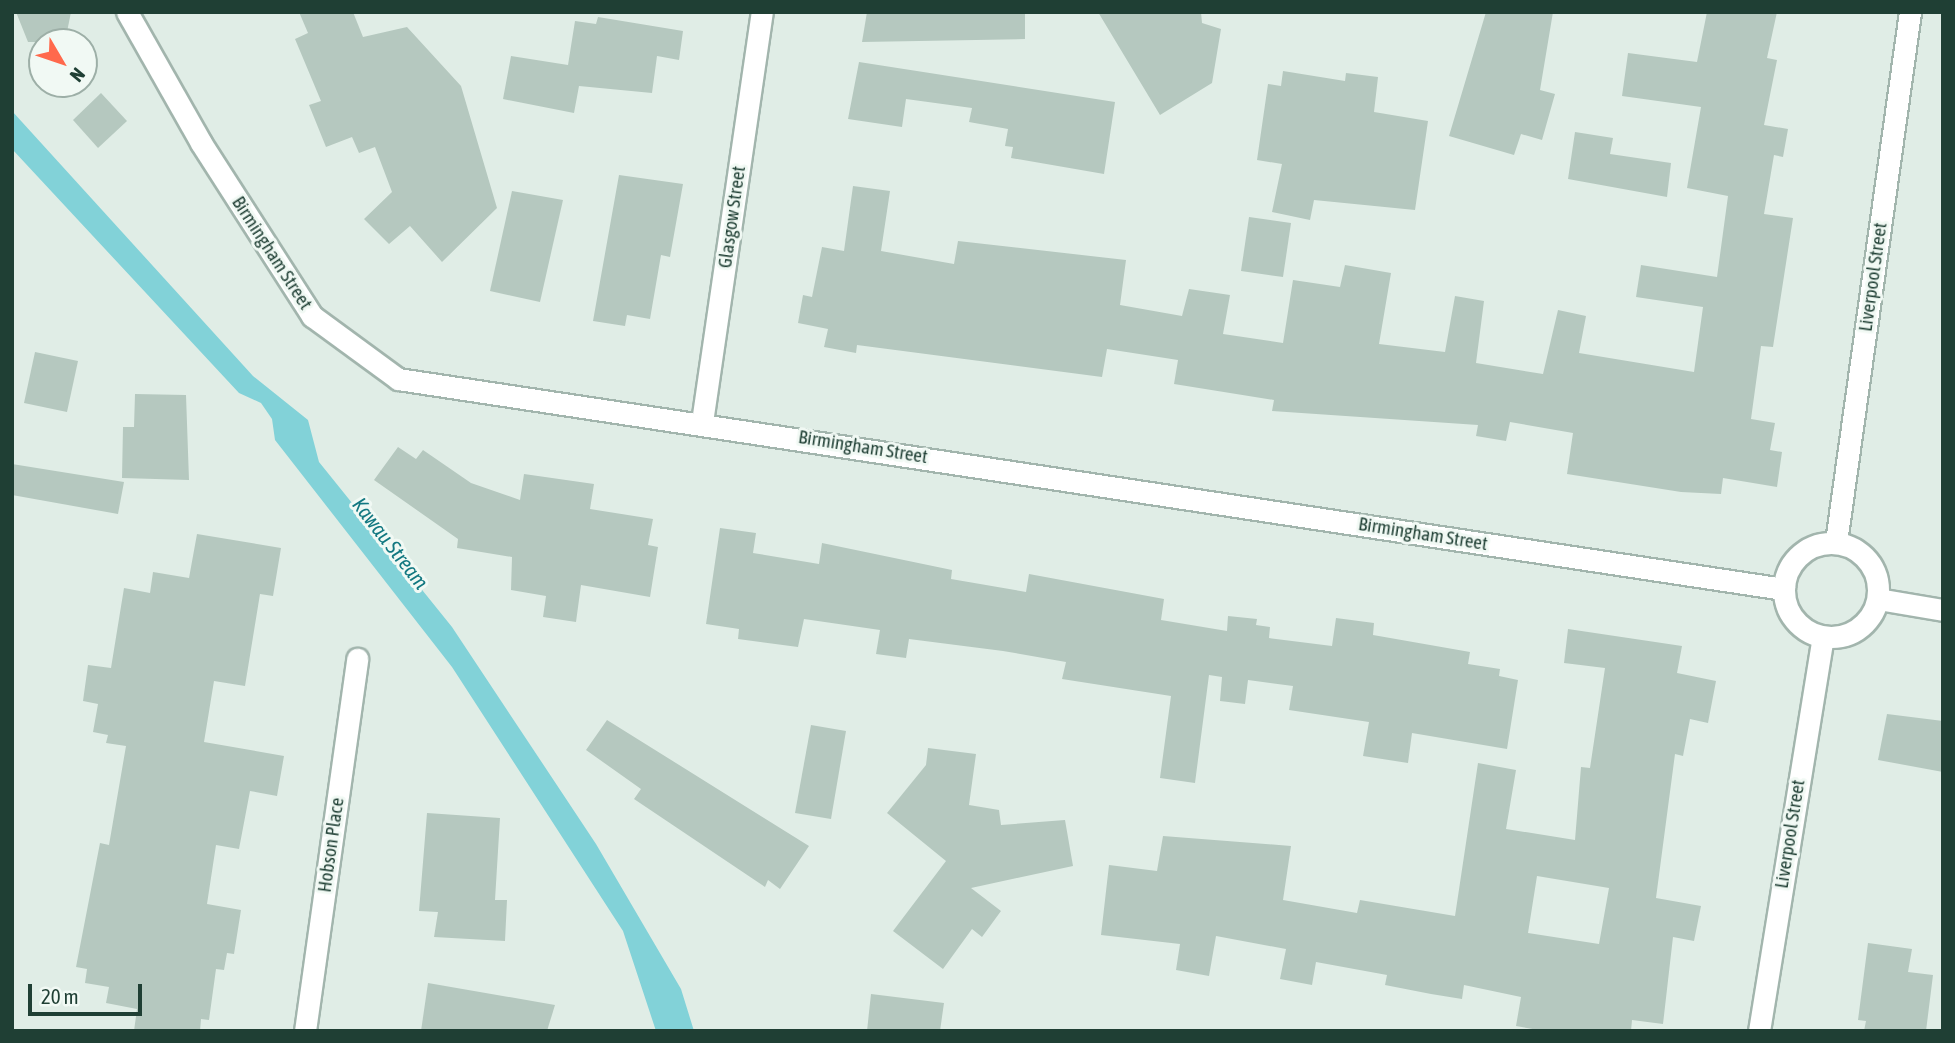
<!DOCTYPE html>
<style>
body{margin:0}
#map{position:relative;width:1955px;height:1043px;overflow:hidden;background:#e0ede6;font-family:"Asap Condensed",sans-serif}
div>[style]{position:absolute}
.water>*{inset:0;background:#82d2d8}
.building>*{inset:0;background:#b5c8bf}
.roads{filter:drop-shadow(2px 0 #a2b5ad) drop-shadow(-2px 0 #a2b5ad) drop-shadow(0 2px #a2b5ad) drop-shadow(0 -2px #a2b5ad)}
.minor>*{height:21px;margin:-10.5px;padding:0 10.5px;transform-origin:10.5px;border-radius:10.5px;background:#fff}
.minor>.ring{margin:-10.5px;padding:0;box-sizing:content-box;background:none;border:21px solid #fff;border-radius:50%}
span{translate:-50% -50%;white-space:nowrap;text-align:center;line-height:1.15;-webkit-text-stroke:6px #f1f9f4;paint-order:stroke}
.street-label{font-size:19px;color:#1f3f34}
.water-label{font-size:21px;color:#137881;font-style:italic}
.frame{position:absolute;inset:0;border:14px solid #1f3f34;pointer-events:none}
.north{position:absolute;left:28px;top:28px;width:70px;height:70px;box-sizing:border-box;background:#f1f9f4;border:2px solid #9dafa7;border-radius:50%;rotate:129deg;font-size:19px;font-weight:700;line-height:28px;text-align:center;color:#1f3f34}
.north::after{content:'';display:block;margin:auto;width:24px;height:32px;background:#ff694c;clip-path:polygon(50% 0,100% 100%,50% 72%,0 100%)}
.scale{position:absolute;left:28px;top:984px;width:114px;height:32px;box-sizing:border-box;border:4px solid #1f3f34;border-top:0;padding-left:9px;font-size:21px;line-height:24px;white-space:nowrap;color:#1f3f34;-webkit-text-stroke:5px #f1f9f4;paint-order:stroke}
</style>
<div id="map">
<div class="water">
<div style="clip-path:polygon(12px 111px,253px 376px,308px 420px,319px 462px,452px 627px,596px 844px,681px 989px,694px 1031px,656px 1031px,623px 931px,452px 667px,275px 440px,272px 419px,261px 403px,239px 393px,12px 149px)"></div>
</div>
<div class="building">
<div style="clip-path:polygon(16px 12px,71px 12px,65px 42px,28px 42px)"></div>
<div style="clip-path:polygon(299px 12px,353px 12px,363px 37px,407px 27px,461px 86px,497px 208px,442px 262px,410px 226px,389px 244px,364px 219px,392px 192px,375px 147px,359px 153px,352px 137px,326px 147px,309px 105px,321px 101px,295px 39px,308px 33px)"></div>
<div style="clip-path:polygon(867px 12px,1025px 12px,1025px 39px,862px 42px)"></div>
<div style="clip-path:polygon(1098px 12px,1201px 12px,1202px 23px,1221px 29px,1212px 83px,1160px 115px)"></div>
<div style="clip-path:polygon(1486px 12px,1553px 12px,1540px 90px,1555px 94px,1542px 140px,1521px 134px,1514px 155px,1449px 136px)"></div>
<div style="clip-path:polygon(1707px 12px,1777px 12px,1767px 58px,1777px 60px,1764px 125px,1788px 129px,1783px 157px,1774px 155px,1764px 214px,1793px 218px,1773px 347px,1761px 346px,1751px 419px,1775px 423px,1770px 450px,1782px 452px,1777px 487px,1723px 478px,1721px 494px,1681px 492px,1567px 474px,1573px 433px,1510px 422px,1506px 441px,1476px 436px,1478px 425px,1272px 411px,1274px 400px,1174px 384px,1178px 360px,1107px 349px,1102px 377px,857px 345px,856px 353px,824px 347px,828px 329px,798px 323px,803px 295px,812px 297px,822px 247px,844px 251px,853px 186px,890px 191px,881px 251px,954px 264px,958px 241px,1126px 260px,1120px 305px,1182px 316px,1189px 289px,1230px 295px,1223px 334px,1283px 343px,1293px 280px,1340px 287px,1345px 265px,1391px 273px,1379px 344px,1445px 352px,1455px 296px,1484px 301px,1476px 363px,1543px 374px,1558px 310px,1586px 316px,1579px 353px,1694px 372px,1703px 307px,1636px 297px,1641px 265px,1717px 277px,1728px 196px,1687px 188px,1701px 107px,1622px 96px,1628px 53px,1697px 62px)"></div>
<div style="clip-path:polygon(598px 17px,683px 31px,679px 60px,657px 56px,652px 93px,579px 86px,574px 113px,503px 99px,511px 56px,568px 65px,575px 21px,596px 24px)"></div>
<div style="clip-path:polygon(859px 62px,1115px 102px,1104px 174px,1011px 158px,1013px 147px,1005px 146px,1008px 129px,969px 122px,972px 108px,906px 99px,902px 127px,848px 119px)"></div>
<div style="clip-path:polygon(1283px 71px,1345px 81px,1346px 73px,1378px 77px,1374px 112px,1428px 121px,1415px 210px,1314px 200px,1310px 220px,1272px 212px,1282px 164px,1257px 160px,1268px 84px,1281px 86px)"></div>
<div style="clip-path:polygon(101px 93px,127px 121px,98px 148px,73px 120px)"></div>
<div style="clip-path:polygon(1575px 132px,1613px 138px,1610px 154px,1671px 163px,1667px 197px,1568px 179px)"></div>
<div style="clip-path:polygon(619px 175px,683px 184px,670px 257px,661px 255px,650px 319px,627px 315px,625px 326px,593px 321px)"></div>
<div style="clip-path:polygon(512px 191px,563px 200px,540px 302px,490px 291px)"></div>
<div style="clip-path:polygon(1249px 217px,1291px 223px,1283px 277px,1241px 271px)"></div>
<div style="clip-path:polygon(35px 352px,78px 361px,67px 412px,24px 403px)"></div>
<div style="clip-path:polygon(135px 394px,186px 395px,189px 480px,122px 478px,123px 427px,134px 427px)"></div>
<div style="clip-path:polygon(398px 447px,416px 459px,423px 450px,471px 483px,520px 500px,524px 474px,594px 484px,590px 509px,653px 519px,648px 545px,658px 547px,650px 597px,581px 585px,576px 622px,543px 617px,546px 596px,511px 590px,512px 557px,457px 548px,458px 539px,374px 480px)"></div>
<div style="clip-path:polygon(12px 464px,124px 482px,118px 514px,12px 495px)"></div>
<div style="clip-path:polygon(720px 528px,756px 533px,753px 553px,819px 564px,822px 543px,952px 570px,951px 579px,1026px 592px,1029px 574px,1164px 599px,1161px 620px,1227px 631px,1228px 616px,1257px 619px,1256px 625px,1270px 627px,1269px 638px,1332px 646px,1336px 618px,1374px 623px,1373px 635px,1470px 652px,1468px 664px,1500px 669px,1499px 676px,1518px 680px,1507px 749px,1412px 733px,1408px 763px,1363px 756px,1369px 722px,1289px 710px,1293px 686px,1248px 680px,1245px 704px,1220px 701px,1222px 677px,1209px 675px,1195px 783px,1160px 778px,1171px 696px,1062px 679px,1066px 662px,1003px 651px,909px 639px,906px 658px,876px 654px,880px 630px,804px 619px,798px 647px,738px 639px,739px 629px,706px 624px)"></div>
<div style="clip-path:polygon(197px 534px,281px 548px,273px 596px,260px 594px,245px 686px,214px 681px,204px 742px,284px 756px,277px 796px,250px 791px,239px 849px,216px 845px,207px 904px,241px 910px,234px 954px,227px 953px,224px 970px,216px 969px,209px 1020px,201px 1019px,200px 1031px,134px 1031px,137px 1009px,106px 1003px,109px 987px,85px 983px,87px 969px,76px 967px,100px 843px,109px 845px,126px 746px,106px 743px,108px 735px,93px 732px,98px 704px,83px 701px,88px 665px,111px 668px,124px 588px,150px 593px,153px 572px,189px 578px)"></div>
<div style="clip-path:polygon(evenodd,1568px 629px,1682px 646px,1677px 673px,1716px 681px,1708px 723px,1690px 719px,1683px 756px,1675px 754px,1656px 898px,1701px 906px,1694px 941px,1673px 937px,1663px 1024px,1632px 1020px,1631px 1031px,1544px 1031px,1516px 1026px,1521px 997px,1464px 985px,1462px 999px,1431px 994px,1385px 985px,1387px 975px,1316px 962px,1312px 985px,1280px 979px,1286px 949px,1216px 936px,1209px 976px,1176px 970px,1180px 944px,1101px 935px,1109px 865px,1157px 871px,1163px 836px,1291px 846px,1283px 900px,1357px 913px,1360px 900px,1455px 916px,1478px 763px,1516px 770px,1506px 829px,1575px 840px,1581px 767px,1590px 768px,1605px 668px,1564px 663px,1568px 629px,1537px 876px,1609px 888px,1599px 944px,1528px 933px,1537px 876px)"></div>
<div style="clip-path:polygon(1887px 714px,1943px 721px,1943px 772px,1878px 760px)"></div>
<div style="clip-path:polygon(607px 720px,809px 846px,780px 889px,768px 880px,765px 887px,634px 799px,641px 789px,586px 750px)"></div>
<div style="clip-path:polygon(811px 725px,846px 731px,831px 819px,795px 813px)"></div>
<div style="clip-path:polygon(928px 748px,976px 754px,969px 805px,999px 810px,1001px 825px,1065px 820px,1073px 866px,971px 888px,1001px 911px,982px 937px,972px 929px,943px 969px,893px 931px,946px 861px,887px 813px,926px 765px)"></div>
<div style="clip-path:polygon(427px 813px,500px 818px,495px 900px,507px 900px,505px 941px,434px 937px,438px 912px,419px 911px)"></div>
<div style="clip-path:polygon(1868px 943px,1912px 949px,1908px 972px,1933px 975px,1926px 1031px,1864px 1031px,1866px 1021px,1858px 1020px)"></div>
<div style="clip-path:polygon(428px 983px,555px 1005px,547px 1031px,421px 1031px)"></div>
<div style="clip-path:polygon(871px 994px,944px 1003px,940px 1031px,867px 1031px)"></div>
</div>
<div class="roads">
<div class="minor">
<div style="left:127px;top:12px;width:150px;rotate:60.5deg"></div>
<div style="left:201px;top:143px;width:206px;rotate:57.3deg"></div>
<div style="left:312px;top:316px;width:107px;rotate:36.2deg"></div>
<div style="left:398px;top:379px;width:1402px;rotate:8.62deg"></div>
<div style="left:702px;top:422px;width:414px;rotate:-81.7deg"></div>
<div style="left:1836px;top:542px;width:535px;rotate:-82.05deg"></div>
<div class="ring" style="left:1784px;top:543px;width:73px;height:73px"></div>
<div style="left:1878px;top:599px;width:66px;rotate:9.6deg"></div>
<div style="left:305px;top:1031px;width:376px;rotate:-82deg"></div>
<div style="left:1759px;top:1031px;width:399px;rotate:-80.8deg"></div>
</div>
</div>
<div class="street-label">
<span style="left:732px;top:217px;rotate:-82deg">Glasgow Street</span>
<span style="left:272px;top:253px;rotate:57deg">Birmingham Street</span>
<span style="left:1873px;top:277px;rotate:-82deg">Liverpool Street</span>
<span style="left:863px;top:447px;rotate:9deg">Birmingham Street</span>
<span style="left:1423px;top:534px;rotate:9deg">Birmingham Street</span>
<span style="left:1790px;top:834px;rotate:-81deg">Liverpool Street</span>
<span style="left:331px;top:845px;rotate:-82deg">Hobson Place</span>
</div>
<div class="water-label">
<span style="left:391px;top:543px;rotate:52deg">Kawau Stream</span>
</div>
<div class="frame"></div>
<div class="north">N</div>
<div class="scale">20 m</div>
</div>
